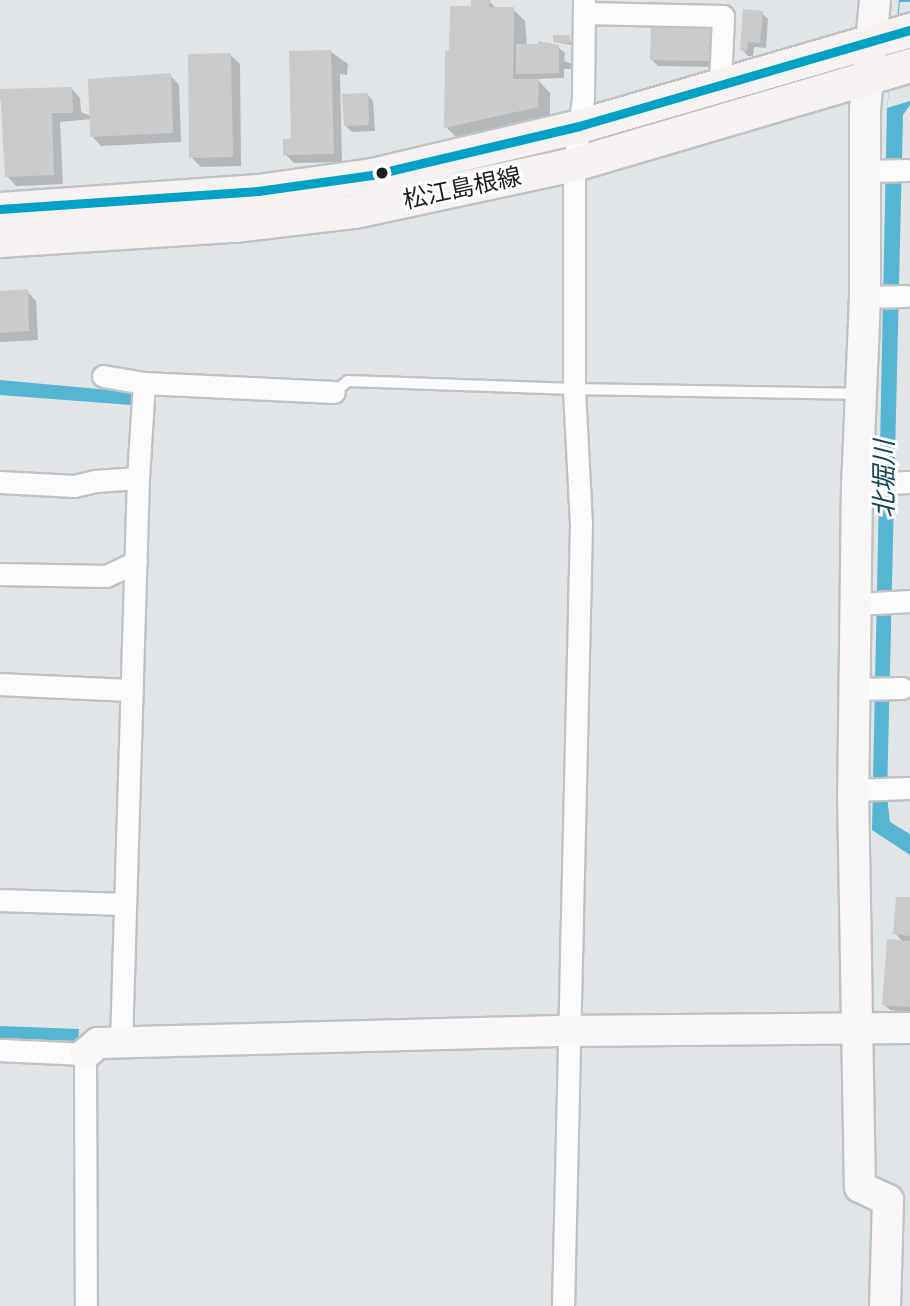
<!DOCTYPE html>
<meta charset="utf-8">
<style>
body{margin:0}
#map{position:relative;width:910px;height:1306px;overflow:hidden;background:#e2e5e8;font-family:Montserrat,"Noto Sans JP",sans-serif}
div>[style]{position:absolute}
.water>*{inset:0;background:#55b5d2}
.pier>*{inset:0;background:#e2e5e8}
.shadow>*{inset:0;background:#0003}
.building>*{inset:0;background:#cbcbcb}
.roads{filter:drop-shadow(2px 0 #c0c2c5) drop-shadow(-2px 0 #c0c2c5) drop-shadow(0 2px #c0c2c5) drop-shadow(0 -2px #c0c2c5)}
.lane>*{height:10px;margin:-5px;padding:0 5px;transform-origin:5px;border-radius:5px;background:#fbfbfc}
.street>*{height:21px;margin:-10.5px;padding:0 10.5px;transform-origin:10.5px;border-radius:10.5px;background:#fbfbfc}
.secondary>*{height:30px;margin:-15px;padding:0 15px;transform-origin:15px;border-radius:15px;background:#f8f6f6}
.primary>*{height:33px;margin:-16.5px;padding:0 16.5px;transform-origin:16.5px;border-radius:16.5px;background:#f5f2f1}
.bus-1>*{height:9px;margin:-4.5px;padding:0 4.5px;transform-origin:4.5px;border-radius:4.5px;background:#01a2c5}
.dots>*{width:19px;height:19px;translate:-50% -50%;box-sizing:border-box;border:4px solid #fff;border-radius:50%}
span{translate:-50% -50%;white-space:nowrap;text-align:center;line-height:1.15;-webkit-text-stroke:6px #fff;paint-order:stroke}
.street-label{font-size:24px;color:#1c1e20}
.water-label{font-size:26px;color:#104455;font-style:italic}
</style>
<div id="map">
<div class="water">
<div style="clip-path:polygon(899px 0,910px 0,910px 105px,903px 115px,887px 797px,890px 822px,910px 834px,910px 855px,872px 830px,887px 108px)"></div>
<div style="clip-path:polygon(0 380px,131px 392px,131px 405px,0 395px)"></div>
<div style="clip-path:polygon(0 1026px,79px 1029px,78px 1041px,0 1038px)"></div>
</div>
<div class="pier">
<div style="clip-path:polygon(900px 2px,910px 2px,910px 101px,887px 108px)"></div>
</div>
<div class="shadow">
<div style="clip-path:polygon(489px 1px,497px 9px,513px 9px,525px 21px,527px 45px,549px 43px,558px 47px,565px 53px,564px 61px,572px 64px,571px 69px,564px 69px,564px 78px,537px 79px,550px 93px,550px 119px,458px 139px,446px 127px,451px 52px,473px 7px)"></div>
<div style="clip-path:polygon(762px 13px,768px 19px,766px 48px,754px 47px,753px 56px,748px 56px,742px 50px)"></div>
<div style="clip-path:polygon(711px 29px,717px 67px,658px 66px,652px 60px)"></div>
<div style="clip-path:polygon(569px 37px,572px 45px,555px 42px)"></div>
<div style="clip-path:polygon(331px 52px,348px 64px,347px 75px,340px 74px,342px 162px,294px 163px,285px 154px)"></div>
<div style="clip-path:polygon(230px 55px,240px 64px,241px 166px,201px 167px,191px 157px)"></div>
<div style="clip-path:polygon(170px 75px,179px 85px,181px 142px,101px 146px,92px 136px,91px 119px,60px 122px,63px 184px,16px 186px,7px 176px,0 91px,71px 88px,80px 98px,81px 112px,91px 116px)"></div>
<div style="clip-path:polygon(367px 94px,373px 101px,375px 131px,352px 132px,346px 126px)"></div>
<div style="clip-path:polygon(27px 291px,36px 301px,38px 340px,0 342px,0 292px)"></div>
<div style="clip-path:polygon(910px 898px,910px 1012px,890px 1010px,884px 1004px,903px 942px,895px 933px)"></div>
</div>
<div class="building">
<div style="clip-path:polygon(471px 0,490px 0,489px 7px,514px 7px,513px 79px,539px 79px,538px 107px,444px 128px,445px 51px,449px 50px,450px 6px,471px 6px)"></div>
<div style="clip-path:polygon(743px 9px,763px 11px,760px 43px,748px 42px,747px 51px,740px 50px)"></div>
<div style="clip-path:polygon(651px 26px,712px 27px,711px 61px,650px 60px)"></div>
<div style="clip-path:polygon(553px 35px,570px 35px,570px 43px,553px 42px)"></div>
<div style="clip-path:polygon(538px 41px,559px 45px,559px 73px,516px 74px,516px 44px,538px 44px)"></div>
<div style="clip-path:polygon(331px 50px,334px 154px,283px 155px,283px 139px,291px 139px,289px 51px)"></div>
<div style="clip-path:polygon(231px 53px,233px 157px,189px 158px,188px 54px)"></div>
<div style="clip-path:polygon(171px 73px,173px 133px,90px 137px,88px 79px)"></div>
<div style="clip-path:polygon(72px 87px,73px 113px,52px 113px,54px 175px,5px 177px,0 89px)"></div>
<div style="clip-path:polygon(368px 93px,369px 125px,344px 126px,342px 94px)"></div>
<div style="clip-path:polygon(28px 289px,29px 331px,0 333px,0 291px)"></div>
<div style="clip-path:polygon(896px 897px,910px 897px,910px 936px,893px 934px)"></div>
<div style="clip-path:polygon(887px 939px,910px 941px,910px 1007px,882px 1005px)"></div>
</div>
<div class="roads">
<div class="lane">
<div style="left:334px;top:392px;width:18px;rotate:-38deg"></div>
<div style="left:348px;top:381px;width:226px;rotate:2deg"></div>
<div style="left:574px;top:389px;width:286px;rotate:1deg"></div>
</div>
<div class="street">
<div style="left:584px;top:13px;width:139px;rotate:1.2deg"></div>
<div style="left:723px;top:16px;width:69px;rotate:92.5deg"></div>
<div style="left:864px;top:171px;width:43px;rotate:-1.3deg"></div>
<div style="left:865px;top:297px;width:41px;rotate:-1.4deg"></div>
<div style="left:103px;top:376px;width:42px;rotate:9.7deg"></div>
<div style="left:144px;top:383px;width:190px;rotate:2.7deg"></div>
<div style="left:0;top:482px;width:74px;rotate:3.1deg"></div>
<div style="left:74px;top:486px;width:22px;rotate:-13deg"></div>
<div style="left:95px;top:481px;width:43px;rotate:-4deg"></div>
<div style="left:857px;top:484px;width:53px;rotate:-2.2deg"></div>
<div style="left:0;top:574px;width:106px;rotate:1.1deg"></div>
<div style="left:106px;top:576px;width:33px;rotate:-25deg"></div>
<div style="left:856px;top:604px;width:54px;rotate:-3.2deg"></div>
<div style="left:0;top:684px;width:131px;rotate:2.6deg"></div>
<div style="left:856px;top:689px;width:46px;rotate:-1.2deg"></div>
<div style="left:853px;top:790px;width:57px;rotate:-2deg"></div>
<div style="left:0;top:900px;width:124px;rotate:1.8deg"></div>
<div style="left:121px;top:1043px;width:565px;rotate:-88.28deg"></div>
<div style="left:138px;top:478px;width:95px;rotate:-86.4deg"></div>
<div style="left:0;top:1050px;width:85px;rotate:2.7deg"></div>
<div style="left:85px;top:1054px;width:252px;rotate:89.8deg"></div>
<div style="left:563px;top:1306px;width:782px;rotate:-88.68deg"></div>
<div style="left:581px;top:524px;width:135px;rotate:-93deg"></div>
<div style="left:574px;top:389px;width:225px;rotate:-90deg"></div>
<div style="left:574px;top:164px;width:67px;rotate:-82.2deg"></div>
<div style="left:583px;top:98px;width:98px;rotate:-89.4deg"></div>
</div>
<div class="secondary">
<div style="left:875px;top:0;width:110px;rotate:95.2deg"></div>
<div style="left:865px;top:110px;width:187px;rotate:90deg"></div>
<div style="left:865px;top:297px;width:187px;rotate:92.4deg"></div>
<div style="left:857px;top:484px;width:306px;rotate:90.7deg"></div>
<div style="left:853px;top:790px;width:397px;rotate:89deg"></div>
<div style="left:860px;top:1187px;width:31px;rotate:25deg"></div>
<div style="left:888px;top:1200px;width:106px;rotate:91.6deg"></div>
<div style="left:85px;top:1054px;width:17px;rotate:-40deg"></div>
<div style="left:98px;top:1043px;width:470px;rotate:-1.5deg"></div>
<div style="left:568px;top:1031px;width:342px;rotate:-0.5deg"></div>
</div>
<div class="primary">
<div style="left:0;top:209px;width:259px;rotate:-4deg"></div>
<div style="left:258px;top:191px;width:115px;rotate:-8deg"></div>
<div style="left:372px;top:175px;width:213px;rotate:-13.3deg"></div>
<div style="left:579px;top:126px;width:345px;rotate:-16.2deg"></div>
<div style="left:0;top:240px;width:234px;rotate:-3.7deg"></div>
<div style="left:234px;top:225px;width:121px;rotate:-6.7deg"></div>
<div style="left:354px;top:211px;width:225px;rotate:-12.1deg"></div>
<div style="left:574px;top:164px;width:350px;rotate:-16.4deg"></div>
</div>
</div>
<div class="bus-1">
<div style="left:0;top:209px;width:259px;rotate:-4deg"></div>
<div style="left:258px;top:191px;width:115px;rotate:-8deg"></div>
<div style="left:372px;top:175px;width:213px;rotate:-13.3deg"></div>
<div style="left:579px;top:126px;width:345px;rotate:-16.2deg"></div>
</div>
<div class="dots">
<div style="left:382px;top:173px;background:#1c1e20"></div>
</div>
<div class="street-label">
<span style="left:462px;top:188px;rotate:-12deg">松江島根線</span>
</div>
<div class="water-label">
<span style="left:885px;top:479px;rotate:-90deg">北堀川</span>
</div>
</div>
